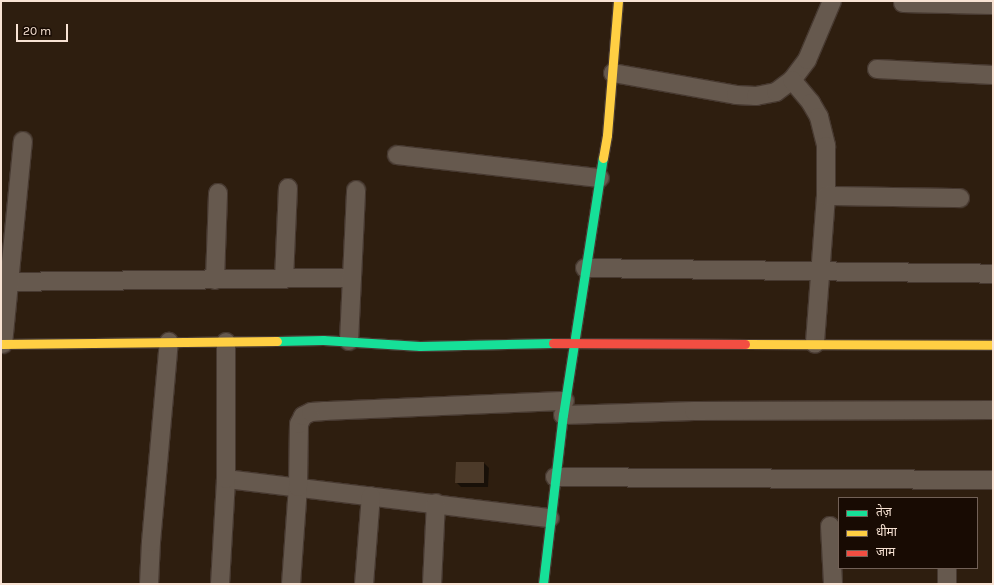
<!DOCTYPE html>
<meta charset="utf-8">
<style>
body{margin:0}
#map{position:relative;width:994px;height:585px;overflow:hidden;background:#2e1e0f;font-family:Karla,"Noto Sans Devanagari",sans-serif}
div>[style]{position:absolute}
.shadow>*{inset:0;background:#0007}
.building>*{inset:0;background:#4c3a29}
.roads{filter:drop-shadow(1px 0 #473930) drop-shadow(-1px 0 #473930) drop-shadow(0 1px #473930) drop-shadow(0 -1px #473930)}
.street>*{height:18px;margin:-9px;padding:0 9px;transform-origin:9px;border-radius:9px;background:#66594e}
.fast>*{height:9px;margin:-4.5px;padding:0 4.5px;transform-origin:4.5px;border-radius:4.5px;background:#16e098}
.slow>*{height:9px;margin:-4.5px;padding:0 4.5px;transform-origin:4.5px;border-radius:4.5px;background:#ffcf43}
.jam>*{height:9px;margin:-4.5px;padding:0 4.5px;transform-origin:4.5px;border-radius:4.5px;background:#f24e42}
span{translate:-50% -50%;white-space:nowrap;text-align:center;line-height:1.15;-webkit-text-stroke:3.5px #180b03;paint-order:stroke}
.frame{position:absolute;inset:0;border:2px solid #f8e3d4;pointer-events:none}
.legend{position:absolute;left:838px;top:497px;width:140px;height:72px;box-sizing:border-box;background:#180b03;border:1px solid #726157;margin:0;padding:5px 7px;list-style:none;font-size:12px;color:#f8e3d4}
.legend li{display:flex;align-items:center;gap:8px;height:20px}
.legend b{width:20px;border:1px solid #726157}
.scale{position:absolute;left:16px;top:24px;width:52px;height:18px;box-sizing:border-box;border:2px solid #f8e3d4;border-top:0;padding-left:5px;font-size:12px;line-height:14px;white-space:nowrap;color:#f8e3d4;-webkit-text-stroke:3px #180b03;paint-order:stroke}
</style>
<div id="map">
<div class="shadow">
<div style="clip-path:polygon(484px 463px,489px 468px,488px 487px,461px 487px,456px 482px)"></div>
</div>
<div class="building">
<div style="clip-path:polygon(456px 462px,484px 462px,484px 483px,455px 483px)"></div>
</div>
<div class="roads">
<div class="street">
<div style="left:903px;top:3px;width:90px;rotate:1.3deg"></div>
<div style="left:877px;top:69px;width:116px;rotate:3deg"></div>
<div style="left:613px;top:73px;width:125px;rotate:10.1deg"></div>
<div style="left:736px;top:95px;width:20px;rotate:3deg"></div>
<div style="left:756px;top:96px;width:20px;rotate:-11deg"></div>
<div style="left:776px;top:92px;width:20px;rotate:-37deg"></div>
<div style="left:792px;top:80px;width:25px;rotate:-53deg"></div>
<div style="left:807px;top:60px;width:64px;rotate:-67deg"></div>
<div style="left:792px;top:80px;width:30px;rotate:50deg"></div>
<div style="left:811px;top:103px;width:16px;rotate:60deg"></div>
<div style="left:819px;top:117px;width:30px;rotate:76deg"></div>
<div style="left:826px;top:146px;width:50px;rotate:90deg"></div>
<div style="left:826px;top:196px;width:148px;rotate:94.3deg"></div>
<div style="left:397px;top:155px;width:204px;rotate:6.5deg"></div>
<div style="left:826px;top:196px;width:134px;rotate:0.9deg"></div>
<div style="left:585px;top:268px;width:408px;rotate:0.8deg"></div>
<div style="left:284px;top:279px;width:91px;rotate:-87.5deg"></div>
<div style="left:215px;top:280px;width:87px;rotate:-88deg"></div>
<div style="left:1px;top:282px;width:351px;rotate:-0.7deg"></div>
<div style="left:349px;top:341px;width:151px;rotate:-87.3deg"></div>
<div style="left:3px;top:344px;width:204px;rotate:-84.4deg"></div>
<div style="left:563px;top:415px;width:131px;rotate:-1.7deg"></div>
<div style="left:694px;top:411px;width:299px;rotate:-0.2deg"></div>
<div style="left:555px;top:477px;width:438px;rotate:0.4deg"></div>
<div style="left:226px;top:479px;width:326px;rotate:6.9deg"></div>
<div style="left:830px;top:526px;width:58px;rotate:87deg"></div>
<div style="left:947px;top:568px;width:16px;rotate:90deg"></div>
<div style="left:149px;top:584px;width:42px;rotate:-87.3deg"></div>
<div style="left:151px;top:542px;width:201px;rotate:-84.9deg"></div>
<div style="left:220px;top:584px;width:105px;rotate:-86.7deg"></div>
<div style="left:226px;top:479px;width:137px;rotate:-90deg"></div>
<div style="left:291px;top:584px;width:97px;rotate:-85.9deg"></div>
<div style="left:298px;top:487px;width:63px;rotate:-89.1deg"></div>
<div style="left:299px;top:424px;width:9px;rotate:-63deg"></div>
<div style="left:303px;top:416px;width:9px;rotate:-27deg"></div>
<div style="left:311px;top:412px;width:14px;rotate:-4deg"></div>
<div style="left:325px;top:411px;width:240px;rotate:-2.4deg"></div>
<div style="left:364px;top:584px;width:88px;rotate:-85.5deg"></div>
<div style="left:432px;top:584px;width:81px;rotate:-87.2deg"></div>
</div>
<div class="fast">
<div style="left:277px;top:341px;width:46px;rotate:-1.2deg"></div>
<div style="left:323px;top:340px;width:97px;rotate:3.5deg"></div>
<div style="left:420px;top:346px;width:133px;rotate:-1.3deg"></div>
<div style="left:543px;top:584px;width:170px;rotate:-83.3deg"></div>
<div style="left:563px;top:415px;width:260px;rotate:-81.2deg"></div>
</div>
<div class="slow">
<div style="left:603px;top:158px;width:23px;rotate:-80deg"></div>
<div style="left:607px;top:135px;width:134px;rotate:-85.3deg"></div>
<div style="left:1px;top:344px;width:276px;rotate:-0.6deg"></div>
<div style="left:745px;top:344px;width:248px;rotate:0.2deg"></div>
</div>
<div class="jam">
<div style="left:553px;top:343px;width:192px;rotate:0.3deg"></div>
</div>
</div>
<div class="frame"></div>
<ul class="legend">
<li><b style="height:5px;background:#16e098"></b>तेज़</li>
<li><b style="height:5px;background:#ffcf43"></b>धीमा</li>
<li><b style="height:5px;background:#f24e42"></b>जाम</li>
</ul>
<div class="scale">20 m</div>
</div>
